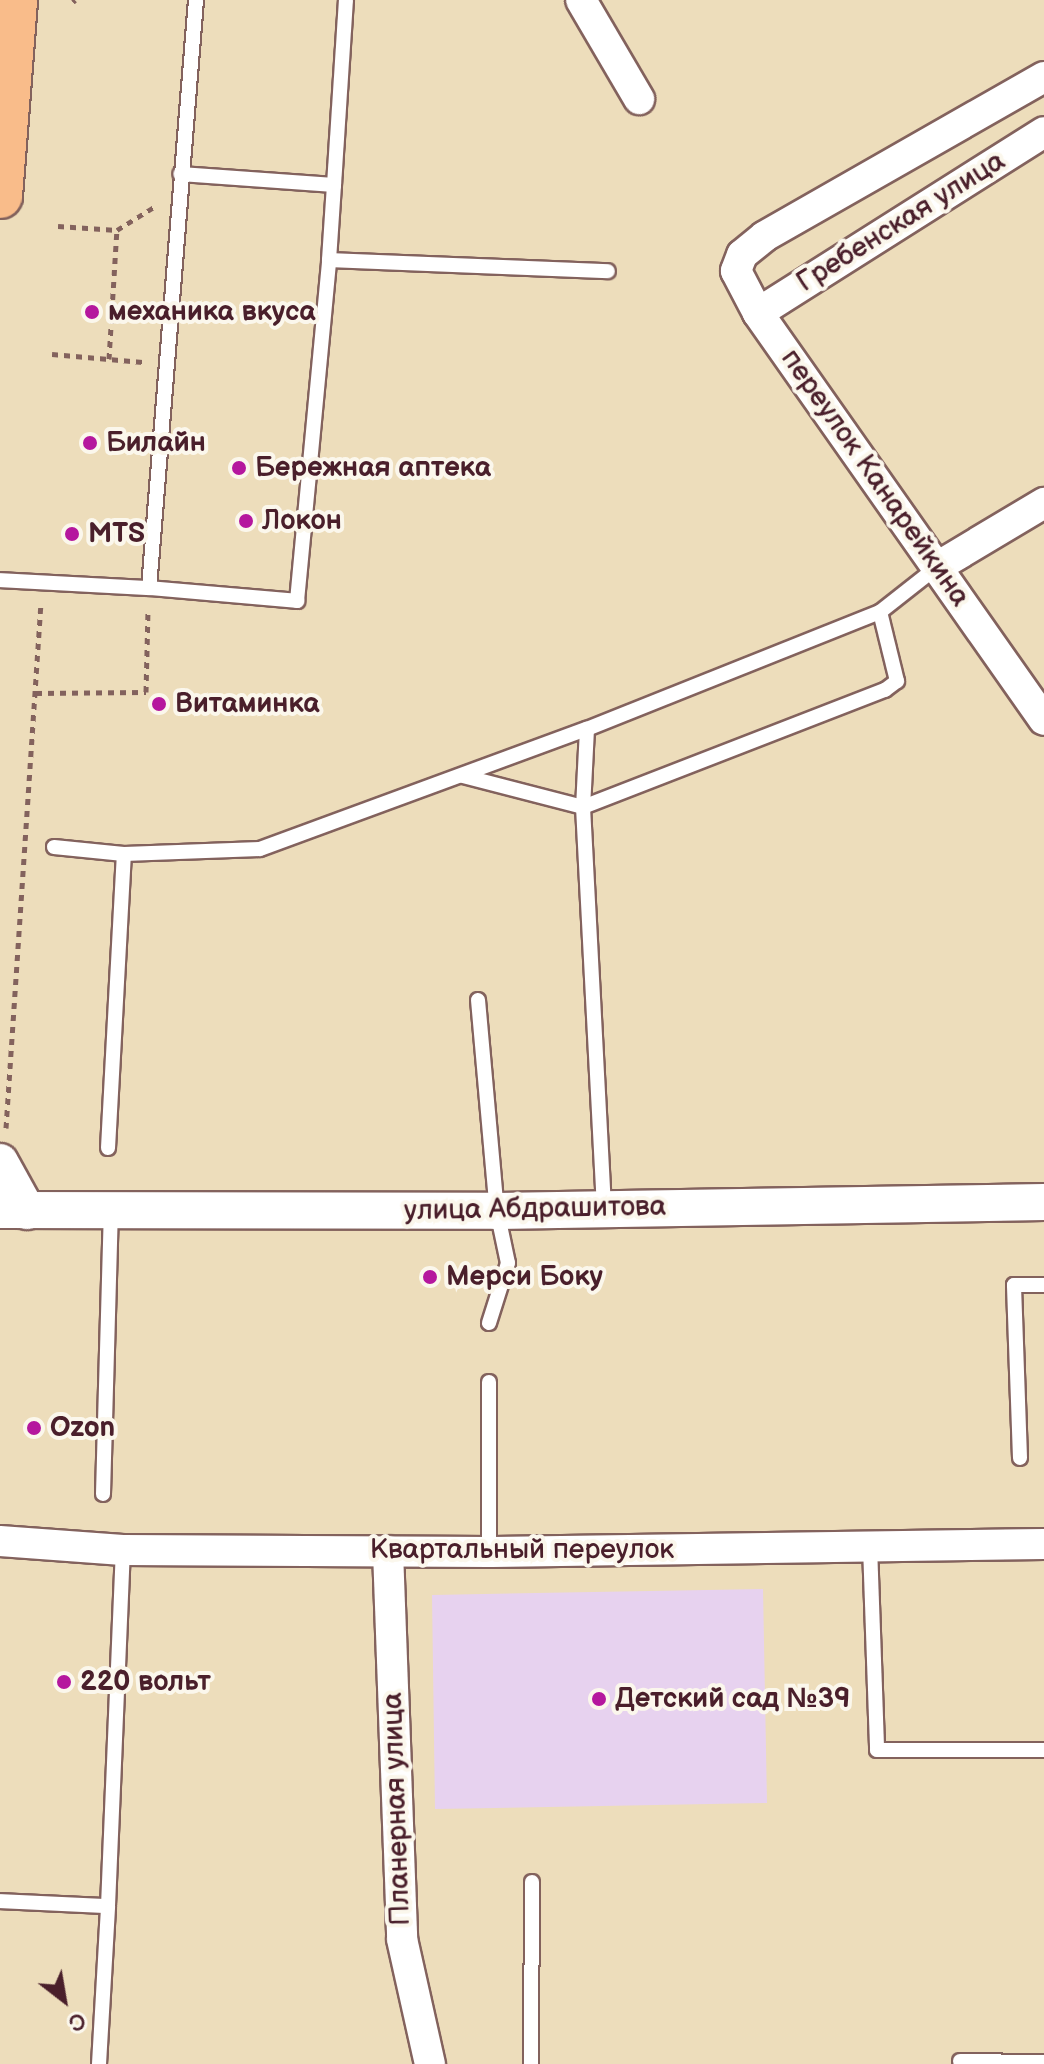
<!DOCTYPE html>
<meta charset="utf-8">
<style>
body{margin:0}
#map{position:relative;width:1044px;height:2064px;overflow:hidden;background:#edddbb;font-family:"Balsamiq Sans",sans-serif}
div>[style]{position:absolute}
.built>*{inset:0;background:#e7d2ef}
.path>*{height:5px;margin-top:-2.5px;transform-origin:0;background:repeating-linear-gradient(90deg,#83625d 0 6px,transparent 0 12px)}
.roads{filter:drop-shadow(2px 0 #83625d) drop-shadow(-2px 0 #83625d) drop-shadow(0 2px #83625d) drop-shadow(0 -2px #83625d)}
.service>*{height:14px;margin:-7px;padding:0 7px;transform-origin:7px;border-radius:7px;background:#fff}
.minor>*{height:30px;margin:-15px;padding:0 15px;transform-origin:15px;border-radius:15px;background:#fff}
.tertiary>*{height:36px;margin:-18px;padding:0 18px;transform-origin:18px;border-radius:18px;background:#fff}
.primary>*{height:44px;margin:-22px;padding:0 22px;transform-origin:22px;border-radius:22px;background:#f9bc8a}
.dots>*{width:22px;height:22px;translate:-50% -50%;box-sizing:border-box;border:4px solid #fbf7ec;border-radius:50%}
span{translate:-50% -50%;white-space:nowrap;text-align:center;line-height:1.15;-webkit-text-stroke:8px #fbf7ec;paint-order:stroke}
.street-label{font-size:28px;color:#4a1f2b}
.poi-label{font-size:28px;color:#4a1f2b;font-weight:700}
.left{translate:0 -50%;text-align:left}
.north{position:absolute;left:24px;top:1960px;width:80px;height:80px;-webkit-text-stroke:6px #fbf7ec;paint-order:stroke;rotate:149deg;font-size:22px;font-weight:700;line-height:32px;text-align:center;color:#4a1f2b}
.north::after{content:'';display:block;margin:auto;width:28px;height:36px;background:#4a1f2b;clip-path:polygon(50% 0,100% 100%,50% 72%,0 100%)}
</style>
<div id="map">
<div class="built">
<div style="clip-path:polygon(763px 1589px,767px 1803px,435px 1809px,432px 1595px)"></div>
</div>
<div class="path">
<div style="left:73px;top:2px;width:3px;rotate:-45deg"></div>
<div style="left:58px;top:226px;width:59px;rotate:3.9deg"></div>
<div style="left:117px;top:230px;width:44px;rotate:-31.9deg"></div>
<div style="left:52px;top:354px;width:91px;rotate:5deg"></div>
<div style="left:109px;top:359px;width:129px;rotate:-86.5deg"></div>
<div style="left:36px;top:693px;width:110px;rotate:-0.5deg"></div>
<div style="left:146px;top:692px;width:81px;rotate:-88.6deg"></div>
<div style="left:6px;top:1128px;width:526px;rotate:-86.19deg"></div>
</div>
<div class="roads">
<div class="service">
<div style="left:334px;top:185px;width:185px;rotate:-86.3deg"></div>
<div style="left:329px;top:260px;width:279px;rotate:2.3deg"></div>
<div style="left:0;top:580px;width:149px;rotate:3.1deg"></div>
<div style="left:149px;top:588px;width:590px;rotate:-85.43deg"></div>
<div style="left:149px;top:588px;width:149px;rotate:5deg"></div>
<div style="left:297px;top:601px;width:342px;rotate:-84.6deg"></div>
<div style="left:329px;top:260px;width:75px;rotate:-86.2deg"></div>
<div style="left:334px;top:185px;width:154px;rotate:-175.9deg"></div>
<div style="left:587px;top:729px;width:78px;rotate:92.9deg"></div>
<div style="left:583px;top:807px;width:402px;rotate:87deg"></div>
<div style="left:463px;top:776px;width:124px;rotate:14.5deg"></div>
<div style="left:583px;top:807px;width:324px;rotate:-21.2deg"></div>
<div style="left:885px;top:690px;width:15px;rotate:-37deg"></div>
<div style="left:897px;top:681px;width:71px;rotate:-103.8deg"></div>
<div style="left:54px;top:847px;width:70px;rotate:5.7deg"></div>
<div style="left:124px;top:854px;width:136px;rotate:-2.1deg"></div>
<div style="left:260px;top:849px;width:348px;rotate:-20.2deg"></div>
<div style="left:587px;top:729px;width:315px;rotate:-21.8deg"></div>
<div style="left:880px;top:612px;width:73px;rotate:-38.3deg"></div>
<div style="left:478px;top:1000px;width:212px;rotate:84.9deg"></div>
<div style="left:497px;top:1211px;width:53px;rotate:78.1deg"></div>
<div style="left:508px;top:1263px;width:63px;rotate:107.6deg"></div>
<div style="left:108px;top:1148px;width:294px;rotate:-86.9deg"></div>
<div style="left:489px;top:1382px;width:170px;rotate:90deg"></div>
<div style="left:1020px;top:1458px;width:173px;rotate:-92deg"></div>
<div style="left:1014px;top:1285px;width:30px"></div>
<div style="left:103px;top:1494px;width:281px;rotate:-88.4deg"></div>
<div style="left:870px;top:1546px;width:204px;rotate:88deg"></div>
<div style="left:877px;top:1750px;width:167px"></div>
<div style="left:0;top:1901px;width:108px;rotate:2.7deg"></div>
<div style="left:108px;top:1906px;width:356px;rotate:-87.6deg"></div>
<div style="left:960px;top:2061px;width:84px;rotate:0.7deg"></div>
<div style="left:99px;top:2064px;width:158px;rotate:-86.7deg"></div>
<div style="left:531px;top:2064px;width:182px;rotate:-89.7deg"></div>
</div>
<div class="minor">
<div style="left:581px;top:0;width:115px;rotate:59.6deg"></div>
<div style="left:1044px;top:77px;width:322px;rotate:150.3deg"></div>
<div style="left:764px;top:237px;width:28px;rotate:141deg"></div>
<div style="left:742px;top:255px;width:17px;rotate:111deg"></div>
<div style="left:736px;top:271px;width:47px;rotate:62.4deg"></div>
<div style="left:758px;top:313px;width:497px;rotate:54.9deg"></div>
<div style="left:758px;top:313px;width:338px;rotate:-32.3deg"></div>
<div style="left:937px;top:567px;width:125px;rotate:-30.9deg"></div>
<div style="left:0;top:1541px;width:123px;rotate:4.2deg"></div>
<div style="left:123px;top:1550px;width:366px;rotate:0.3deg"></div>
<div style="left:489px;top:1552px;width:555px;rotate:-0.83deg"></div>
<div style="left:388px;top:1551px;width:388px;rotate:87.9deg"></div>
<div style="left:402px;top:1939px;width:128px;rotate:77.4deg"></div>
</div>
<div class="tertiary">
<div style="left:0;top:1162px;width:56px;rotate:61.1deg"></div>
<div style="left:0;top:1210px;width:497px;rotate:0.1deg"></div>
<div style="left:497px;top:1211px;width:547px;rotate:-0.94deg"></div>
</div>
<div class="primary">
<div style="left:0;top:196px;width:197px;rotate:-85.6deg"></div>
</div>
</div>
<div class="dots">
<div style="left:92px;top:312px;background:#b5179e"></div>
<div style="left:90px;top:443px;background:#b5179e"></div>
<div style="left:239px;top:468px;background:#b5179e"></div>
<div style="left:246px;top:521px;background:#b5179e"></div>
<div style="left:72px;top:534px;background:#b5179e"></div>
<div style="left:159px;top:704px;background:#b5179e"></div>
<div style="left:430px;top:1277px;background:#b5179e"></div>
<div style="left:34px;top:1428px;background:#b5179e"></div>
<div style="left:64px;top:1682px;background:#b5179e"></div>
<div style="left:599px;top:1699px;background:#b5179e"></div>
</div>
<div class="street-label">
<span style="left:901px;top:222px;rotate:-32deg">Гребенская улица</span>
<span style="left:875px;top:478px;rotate:55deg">переулок Канарейкина</span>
<span style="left:535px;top:1209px;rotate:-1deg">улица Абдрашитова</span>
<span style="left:522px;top:1550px">Квартальный переулок</span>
<span style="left:397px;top:1809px;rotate:-92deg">Планерная улица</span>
</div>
<div class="poi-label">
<span class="left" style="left:108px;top:312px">механика вкуса</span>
<span class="left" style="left:106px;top:443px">Билайн</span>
<span class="left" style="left:255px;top:468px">Бережная аптека</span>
<span class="left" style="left:262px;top:521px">Локон</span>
<span class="left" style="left:88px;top:534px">MTS</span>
<span class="left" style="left:175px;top:704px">Витаминка</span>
<span class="left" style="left:446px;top:1277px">Мерси Боку</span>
<span class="left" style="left:50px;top:1428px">Ozon</span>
<span class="left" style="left:80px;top:1682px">220 вольт</span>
<span class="left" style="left:615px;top:1699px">Детский сад №39</span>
</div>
<div class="north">С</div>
</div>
